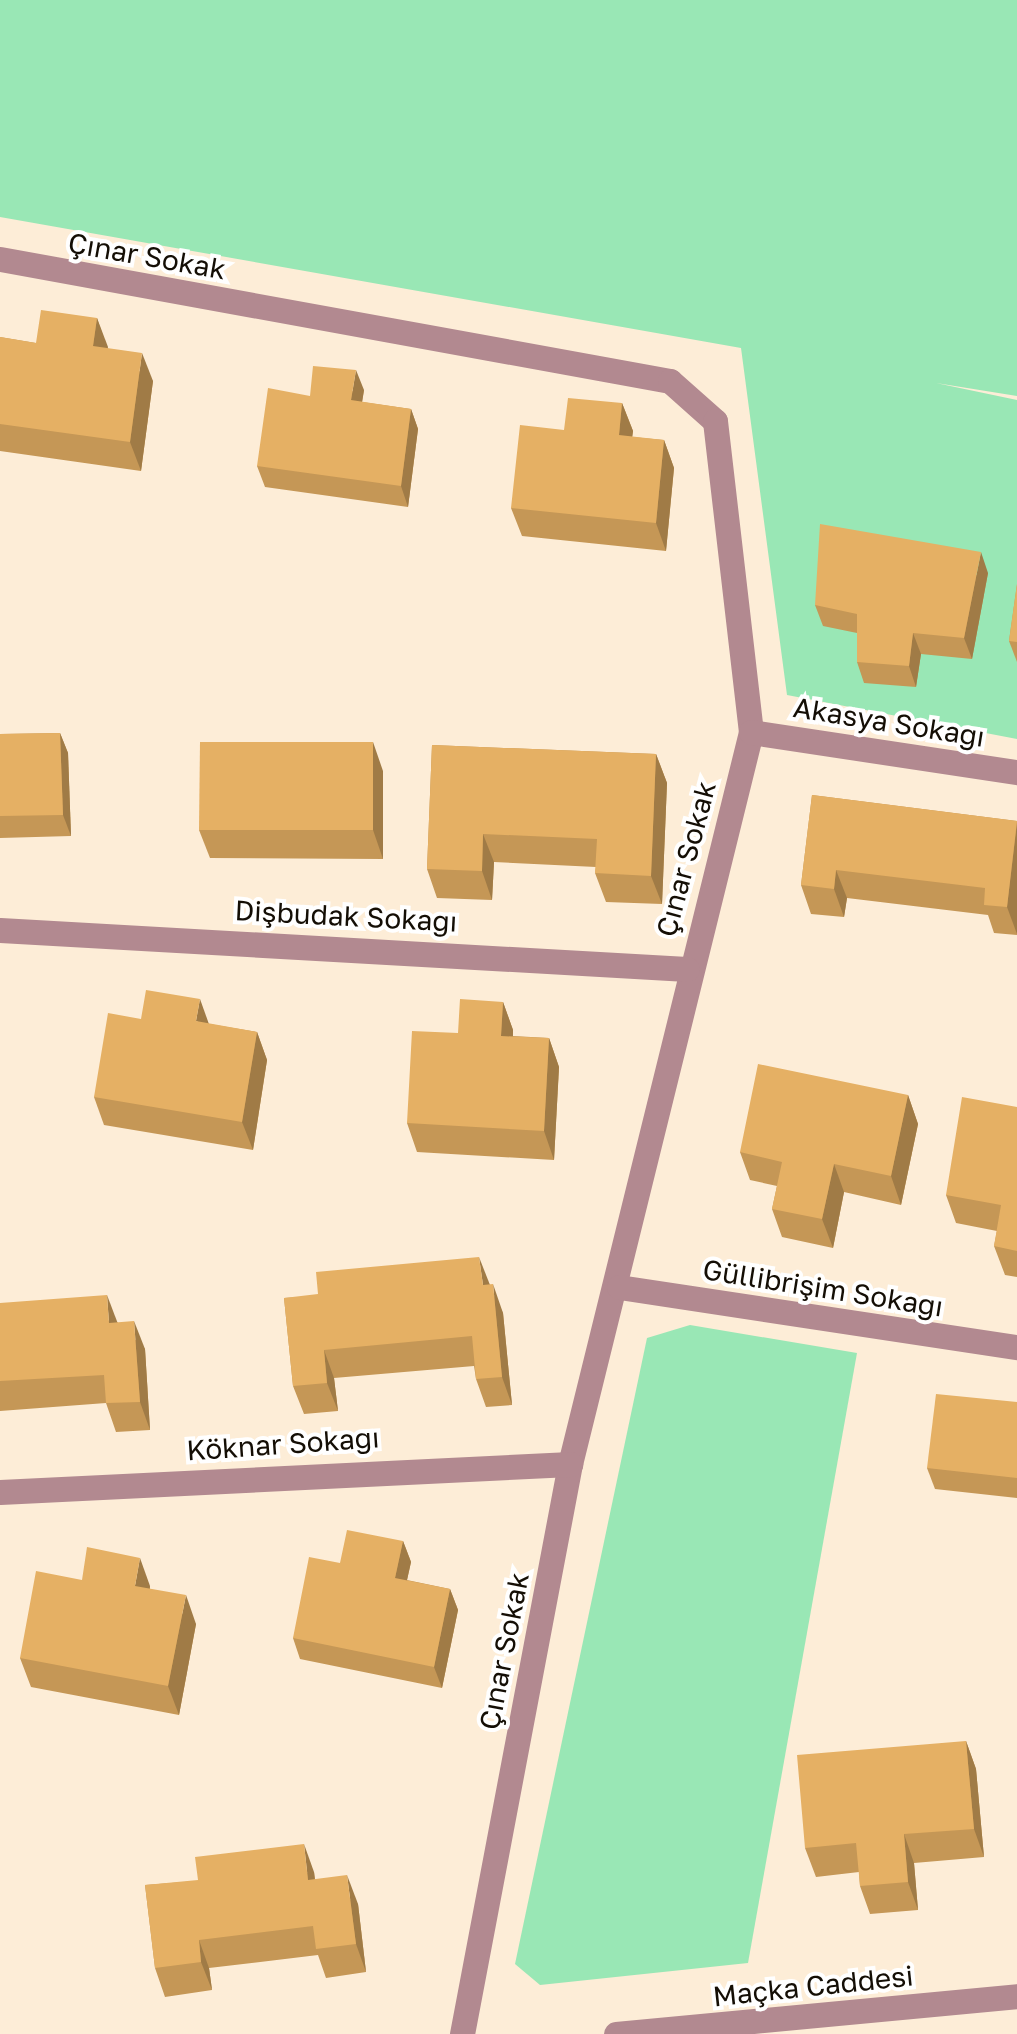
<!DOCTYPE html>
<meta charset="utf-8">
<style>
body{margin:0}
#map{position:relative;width:1017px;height:2034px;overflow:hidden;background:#fdedd7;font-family:"Golos Text",sans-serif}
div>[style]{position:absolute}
.green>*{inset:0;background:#99e7b5}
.minor>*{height:25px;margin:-12.5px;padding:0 12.5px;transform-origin:12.5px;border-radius:12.5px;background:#b28990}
.wall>*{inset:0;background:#c59756}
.shaded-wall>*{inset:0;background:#a07b46}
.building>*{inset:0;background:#e5b064}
span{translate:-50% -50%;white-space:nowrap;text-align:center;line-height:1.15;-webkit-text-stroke:8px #fff;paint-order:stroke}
.street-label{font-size:28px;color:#140e05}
</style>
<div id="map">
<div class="green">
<div style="clip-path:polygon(0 0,1017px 0,1017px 396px,936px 383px,1017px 400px,1017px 739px,787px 695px,741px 348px,0 217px)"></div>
<div style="clip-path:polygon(690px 1325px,857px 1353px,748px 1963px,540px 1985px,515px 1964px,647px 1338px)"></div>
</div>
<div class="minor">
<div style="left:0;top:259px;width:681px;rotate:10.32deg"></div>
<div style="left:670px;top:381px;width:60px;rotate:41.6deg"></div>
<div style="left:715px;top:421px;width:313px;rotate:83.4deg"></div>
<div style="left:751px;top:732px;width:754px;rotate:103.89deg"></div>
<div style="left:570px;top:1464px;width:580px;rotate:100.73deg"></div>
<div style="left:751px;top:732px;width:269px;rotate:8.6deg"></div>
<div style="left:0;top:930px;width:688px;rotate:3.25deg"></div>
<div style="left:619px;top:1287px;width:402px;rotate:8.6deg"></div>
<div style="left:0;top:1492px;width:571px;rotate:-2.81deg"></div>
<div style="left:616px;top:2034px;width:403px;rotate:-5.4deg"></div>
</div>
<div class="wall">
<div style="clip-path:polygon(97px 318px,107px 348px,153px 381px,141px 471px,0 451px,0 337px,36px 343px)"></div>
<div style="clip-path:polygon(364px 390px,362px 402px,411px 409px,418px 429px,408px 507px,265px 487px,257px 466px,310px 396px)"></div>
<div style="clip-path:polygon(622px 403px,633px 431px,632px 437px,664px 440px,674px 468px,666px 551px,522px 536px,511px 508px,564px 430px)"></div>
<div style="clip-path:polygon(988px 573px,972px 659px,921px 654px,916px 687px,864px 683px,857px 662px,857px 633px,823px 626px,815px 605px)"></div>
<div style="clip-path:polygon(1017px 584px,1017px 662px,1009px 641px)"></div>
<div style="clip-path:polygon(60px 733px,68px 753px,71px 836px,0 838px,0 734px)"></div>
<div style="clip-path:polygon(432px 745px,656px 754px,667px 783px,662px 904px,606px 902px,595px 873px,596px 867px,494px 862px,492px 900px,437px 898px,427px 869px)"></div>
<div style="clip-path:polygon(383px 771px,383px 859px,210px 858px,199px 830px)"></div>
<div style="clip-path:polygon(812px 795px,1017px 821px,1017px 935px,994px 933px,988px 915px,847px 898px,844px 917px,811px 914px,801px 885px)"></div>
<div style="clip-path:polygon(503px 1002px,513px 1030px,513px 1036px,549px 1038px,559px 1067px,554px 1160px,417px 1152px,407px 1123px,458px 1033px)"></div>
<div style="clip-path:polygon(141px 1019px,209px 1024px,257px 1032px,267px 1060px,253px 1150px,104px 1125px,94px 1097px)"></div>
<div style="clip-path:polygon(908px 1095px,918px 1124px,901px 1205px,844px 1192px,833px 1248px,782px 1237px,772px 1209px,777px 1186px,750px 1180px,740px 1152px)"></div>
<div style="clip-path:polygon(1017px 1107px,1017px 1277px,1005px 1275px,994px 1246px,997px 1231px,956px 1223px,946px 1195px)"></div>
<div style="clip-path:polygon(489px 1285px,503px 1313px,512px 1405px,486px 1407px,476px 1379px,474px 1366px,334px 1378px,338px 1411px,304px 1414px,293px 1386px,284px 1298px)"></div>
<div style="clip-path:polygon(0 1303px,117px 1322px,145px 1349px,150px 1430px,116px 1432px,106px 1403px,0 1411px)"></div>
<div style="clip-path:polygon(1017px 1402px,1017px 1498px,935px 1489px,927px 1468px)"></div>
<div style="clip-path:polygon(403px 1541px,411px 1562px,407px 1580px,450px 1589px,458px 1610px,442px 1688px,300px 1659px,293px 1638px,340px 1563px)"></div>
<div style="clip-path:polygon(82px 1580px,150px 1586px,150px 1589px,196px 1624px,179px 1715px,31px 1687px,20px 1658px)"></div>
<div style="clip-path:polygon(966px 1741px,976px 1769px,984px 1857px,914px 1863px,918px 1910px,870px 1914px,860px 1886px,859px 1872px,816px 1877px,805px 1848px)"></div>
<div style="clip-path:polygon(314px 1872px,315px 1879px,358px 1904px,366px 1972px,326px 1978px,318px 1955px,209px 1968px,212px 1990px,165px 1997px,155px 1968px,145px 1885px)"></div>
</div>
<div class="shaded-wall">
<div style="clip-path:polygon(97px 318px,108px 347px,103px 374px,93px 346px)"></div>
<div style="clip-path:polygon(142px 353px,153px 381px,141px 471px,130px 442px)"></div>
<div style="clip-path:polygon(356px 370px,364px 390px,359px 421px,351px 400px)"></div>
<div style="clip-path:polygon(622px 403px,633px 431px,629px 464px,619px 435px)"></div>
<div style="clip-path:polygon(411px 409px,418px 429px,408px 507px,401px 486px)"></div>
<div style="clip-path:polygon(664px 440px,674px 468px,666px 551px,656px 523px)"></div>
<div style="clip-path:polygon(981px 552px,988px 573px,972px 659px,964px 638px)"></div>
<div style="clip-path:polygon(913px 633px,921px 654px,916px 687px,909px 666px)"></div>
<div style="clip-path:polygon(60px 733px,68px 753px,71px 836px,63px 815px)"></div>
<div style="clip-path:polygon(373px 742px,383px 771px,383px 859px,373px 830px)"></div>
<div style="clip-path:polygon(656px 754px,667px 783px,662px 904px,651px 876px)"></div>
<div style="clip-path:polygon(1017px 823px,1017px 934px,1007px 907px)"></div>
<div style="clip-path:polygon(483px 834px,494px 862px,492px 900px,482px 871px)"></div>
<div style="clip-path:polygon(836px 870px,847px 898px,844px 917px,834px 889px)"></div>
<div style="clip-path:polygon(200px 999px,210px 1027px,196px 1021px)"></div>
<div style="clip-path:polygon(503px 1002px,513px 1030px,512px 1064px,501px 1036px)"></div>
<div style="clip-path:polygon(257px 1032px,267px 1060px,253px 1150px,242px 1122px)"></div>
<div style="clip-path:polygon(549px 1038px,559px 1067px,554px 1160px,544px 1131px)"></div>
<div style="clip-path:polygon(908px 1095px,918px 1124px,901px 1205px,891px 1176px)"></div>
<div style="clip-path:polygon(834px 1164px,844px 1192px,833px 1248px,822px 1219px)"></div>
<div style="clip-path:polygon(479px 1257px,490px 1285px,483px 1285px)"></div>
<div style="clip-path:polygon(493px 1284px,503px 1313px,512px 1405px,502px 1377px)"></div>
<div style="clip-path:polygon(107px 1295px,118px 1324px,109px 1323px)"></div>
<div style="clip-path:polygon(134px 1321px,145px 1349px,150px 1430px,140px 1402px)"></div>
<div style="clip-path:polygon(324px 1350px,334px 1378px,338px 1411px,327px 1383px)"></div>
<div style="clip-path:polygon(403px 1541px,411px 1562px,403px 1598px,395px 1578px)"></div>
<div style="clip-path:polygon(140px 1558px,150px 1586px,145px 1614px,135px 1586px)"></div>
<div style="clip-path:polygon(450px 1589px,458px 1610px,442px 1688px,434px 1667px)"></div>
<div style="clip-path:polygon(186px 1595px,196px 1624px,179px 1715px,168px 1686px)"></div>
<div style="clip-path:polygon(966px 1741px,976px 1769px,984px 1857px,974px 1829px)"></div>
<div style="clip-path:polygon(904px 1834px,914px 1863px,918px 1910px,908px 1882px)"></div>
<div style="clip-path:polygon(304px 1844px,314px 1872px,318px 1908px,308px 1880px)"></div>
<div style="clip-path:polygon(347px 1875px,358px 1904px,366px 1972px,356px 1944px)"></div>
<div style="clip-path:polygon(199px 1940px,209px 1968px,212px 1990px,201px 1962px)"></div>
</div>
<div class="building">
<div style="clip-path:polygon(41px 310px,97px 318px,93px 346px,142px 353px,130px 442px,0 424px,0 337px,36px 343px)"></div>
<div style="clip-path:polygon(313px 366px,356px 370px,351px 400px,411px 409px,401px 486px,257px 466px,268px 388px,310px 396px)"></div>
<div style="clip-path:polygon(568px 398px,622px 403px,619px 435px,664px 440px,656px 523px,511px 508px,520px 425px,564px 430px)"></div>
<div style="clip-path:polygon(820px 524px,981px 552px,964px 638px,913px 633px,909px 666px,857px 662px,857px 614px,815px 605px)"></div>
<div style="clip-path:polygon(1017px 584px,1017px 642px,1009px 641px)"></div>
<div style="clip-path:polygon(60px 733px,63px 815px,0 816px,0 734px)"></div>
<div style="clip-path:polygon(200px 742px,373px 742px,373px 830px,199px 830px)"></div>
<div style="clip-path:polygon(432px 745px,656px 754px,651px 876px,595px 873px,597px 839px,483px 834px,482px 871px,427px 869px)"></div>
<div style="clip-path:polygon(812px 795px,1017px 821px,1007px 907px,984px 905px,985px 888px,836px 870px,834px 889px,801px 885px)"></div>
<div style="clip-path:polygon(146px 990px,200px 999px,196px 1021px,257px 1032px,242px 1122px,94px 1097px,108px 1013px,141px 1019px)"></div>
<div style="clip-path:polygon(460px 999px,503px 1002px,501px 1036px,549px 1038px,544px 1131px,407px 1123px,412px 1031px,458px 1033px)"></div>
<div style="clip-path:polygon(758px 1064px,908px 1095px,891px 1176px,834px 1164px,822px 1219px,772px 1209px,782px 1162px,740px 1152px)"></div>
<div style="clip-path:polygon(962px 1097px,1017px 1107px,1017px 1251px,994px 1246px,1001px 1205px,946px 1195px)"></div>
<div style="clip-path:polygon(479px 1257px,483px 1285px,493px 1284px,502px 1377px,476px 1379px,472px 1336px,324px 1350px,327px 1383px,293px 1386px,284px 1298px,318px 1294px,316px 1272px)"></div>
<div style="clip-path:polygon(107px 1295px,109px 1323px,134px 1321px,140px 1402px,106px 1403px,104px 1375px,0 1381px,0 1303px)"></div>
<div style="clip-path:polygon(936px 1394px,1017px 1402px,1017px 1478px,927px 1468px)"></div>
<div style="clip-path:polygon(347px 1530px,403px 1541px,395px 1578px,450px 1589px,434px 1667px,293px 1638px,309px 1557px,340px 1563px)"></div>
<div style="clip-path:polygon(87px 1547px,140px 1558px,135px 1586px,186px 1595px,168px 1686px,20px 1658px,36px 1571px,82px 1580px)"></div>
<div style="clip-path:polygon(966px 1741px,974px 1829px,904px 1834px,908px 1882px,860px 1886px,856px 1843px,805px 1848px,797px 1755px)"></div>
<div style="clip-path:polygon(304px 1844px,308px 1880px,347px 1875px,356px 1944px,316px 1949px,313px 1926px,199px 1940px,201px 1962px,155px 1968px,145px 1885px,198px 1880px,195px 1857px)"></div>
</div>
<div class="street-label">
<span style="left:147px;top:256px;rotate:10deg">Çınar Sokak</span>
<span style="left:889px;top:722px;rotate:9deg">Akasya Sokağı</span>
<span style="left:686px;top:859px;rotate:-75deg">Çınar Sokak</span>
<span style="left:346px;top:916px;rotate:3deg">Dişbudak Sokağı</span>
<span style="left:823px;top:1288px;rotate:9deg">Güllibrişim Sokağı</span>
<span style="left:283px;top:1444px;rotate:-4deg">Köknar Sokağı</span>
<span style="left:504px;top:1651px;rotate:-79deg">Çınar Sokak</span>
<span style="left:813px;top:1986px;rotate:-6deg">Maçka Caddesi</span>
</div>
</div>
